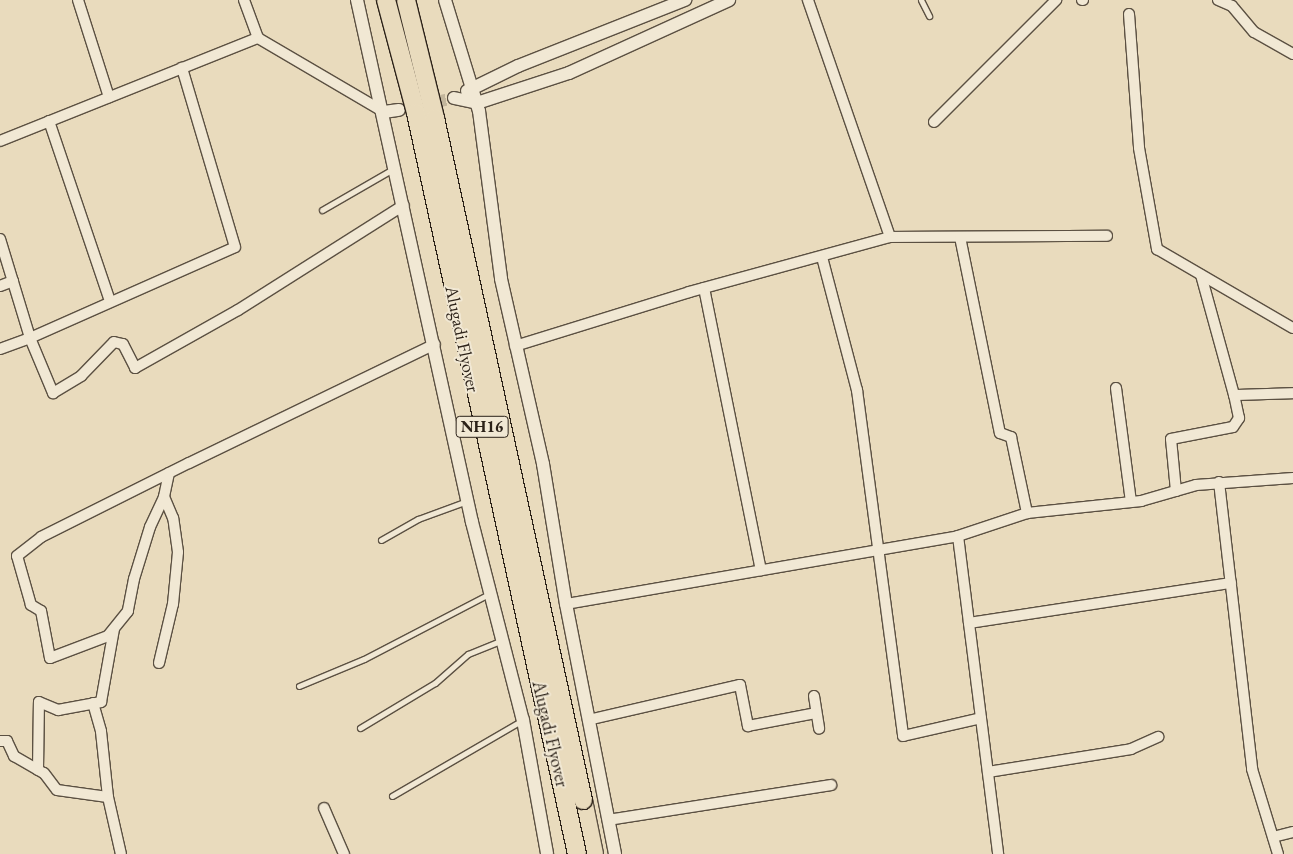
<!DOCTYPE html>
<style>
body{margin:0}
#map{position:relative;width:1293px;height:854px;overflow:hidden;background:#e9dbbd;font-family:"EB Garamond",serif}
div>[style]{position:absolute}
.tertiary-tunnel>*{height:12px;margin-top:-6px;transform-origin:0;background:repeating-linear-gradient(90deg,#c3b69c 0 12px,transparent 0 18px)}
.roads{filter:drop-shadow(1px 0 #5b5042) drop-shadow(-1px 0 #5b5042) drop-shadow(0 1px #5b5042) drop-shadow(0 -1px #5b5042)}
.service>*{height:5px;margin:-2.5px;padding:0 2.5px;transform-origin:2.5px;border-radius:2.5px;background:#f1e8d4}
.minor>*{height:10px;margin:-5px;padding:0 5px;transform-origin:5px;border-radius:5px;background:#f1e8d4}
.tertiary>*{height:12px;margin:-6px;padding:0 6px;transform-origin:6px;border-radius:6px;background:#f1e8d4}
.trunk>*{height:18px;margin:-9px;padding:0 9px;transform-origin:9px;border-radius:9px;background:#e9dbbd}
.bridges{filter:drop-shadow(1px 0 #2c2219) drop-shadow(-1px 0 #2c2219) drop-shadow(0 1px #2c2219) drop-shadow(0 -1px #2c2219)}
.trunk-bridge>*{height:18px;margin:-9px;padding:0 9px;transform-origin:9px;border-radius:9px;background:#e9dbbd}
span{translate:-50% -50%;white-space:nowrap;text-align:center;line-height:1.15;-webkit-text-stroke:4px #f1e8d4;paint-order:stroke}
.shield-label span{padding:1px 4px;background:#f1e8d4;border:1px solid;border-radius:4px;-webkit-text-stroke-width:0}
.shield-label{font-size:16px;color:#2c2219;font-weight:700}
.street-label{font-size:18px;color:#2c2219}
</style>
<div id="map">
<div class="tertiary-tunnel">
<div style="left:399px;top:110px;width:56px;rotate:-12.3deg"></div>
</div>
<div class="roads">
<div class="service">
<div style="left:921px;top:0;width:18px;rotate:63deg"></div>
<div style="left:322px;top:210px;width:82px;rotate:-30deg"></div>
<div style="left:381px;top:540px;width:43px;rotate:-29.6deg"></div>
<div style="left:418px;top:519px;width:52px;rotate:-20.2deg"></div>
<div style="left:299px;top:686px;width:70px;rotate:-22.6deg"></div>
<div style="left:364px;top:659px;width:141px;rotate:-27.5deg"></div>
<div style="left:360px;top:728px;width:87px;rotate:-31deg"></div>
<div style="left:435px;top:683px;width:44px;rotate:-41.3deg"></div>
<div style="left:468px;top:654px;width:37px;rotate:-22deg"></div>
<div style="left:392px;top:796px;width:149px;rotate:-30.2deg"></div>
</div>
<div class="minor">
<div style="left:78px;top:0;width:102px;rotate:72.3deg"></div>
<div style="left:244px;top:0;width:40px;rotate:69.8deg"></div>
<div style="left:258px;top:38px;width:146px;rotate:30.4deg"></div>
<div style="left:1082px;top:0;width:1px"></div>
<div style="left:1218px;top:0;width:15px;rotate:23deg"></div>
<div style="left:1232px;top:6px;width:34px;rotate:50deg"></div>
<div style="left:1254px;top:32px;width:45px;rotate:29.4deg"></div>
<div style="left:1129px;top:14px;width:134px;rotate:85.7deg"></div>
<div style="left:1139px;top:148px;width:103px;rotate:79.9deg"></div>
<div style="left:1157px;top:249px;width:157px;rotate:30.2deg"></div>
<div style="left:49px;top:121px;width:190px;rotate:71.3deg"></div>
<div style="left:934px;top:122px;width:173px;rotate:-45deg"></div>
<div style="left:0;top:141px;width:278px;rotate:-21.8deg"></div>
<div style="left:890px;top:237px;width:217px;rotate:-0.3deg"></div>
<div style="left:960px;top:237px;width:200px;rotate:78.5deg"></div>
<div style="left:1000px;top:433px;width:12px;rotate:20deg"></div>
<div style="left:1011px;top:437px;width:78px;rotate:78.1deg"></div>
<div style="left:0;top:239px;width:103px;rotate:73.1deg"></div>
<div style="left:30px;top:338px;width:224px;rotate:-23.9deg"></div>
<div style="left:235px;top:247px;width:187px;rotate:-106.5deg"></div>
<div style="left:822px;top:257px;width:138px;rotate:75.3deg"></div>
<div style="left:857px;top:390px;width:349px;rotate:82.4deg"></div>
<div style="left:903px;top:736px;width:80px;rotate:-13deg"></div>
<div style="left:1201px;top:275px;width:124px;rotate:74.6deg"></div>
<div style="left:0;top:286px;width:14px;rotate:-21deg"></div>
<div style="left:704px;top:288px;width:288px;rotate:78.6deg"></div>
<div style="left:515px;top:346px;width:182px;rotate:-17.2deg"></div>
<div style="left:689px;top:292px;width:208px;rotate:-15.3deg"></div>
<div style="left:890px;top:237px;width:251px;rotate:-109.1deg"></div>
<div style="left:0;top:349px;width:32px;rotate:-20deg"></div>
<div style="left:30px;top:338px;width:60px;rotate:67.3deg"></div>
<div style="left:53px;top:393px;width:33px;rotate:-31deg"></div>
<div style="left:81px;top:376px;width:47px;rotate:-45.9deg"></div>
<div style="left:114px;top:342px;width:9px;rotate:13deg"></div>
<div style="left:123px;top:344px;width:27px;rotate:63deg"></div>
<div style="left:135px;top:368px;width:118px;rotate:-29.4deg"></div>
<div style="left:238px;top:310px;width:196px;rotate:-32.3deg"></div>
<div style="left:1116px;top:388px;width:115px;rotate:82.5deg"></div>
<div style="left:169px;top:473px;width:25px;rotate:102deg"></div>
<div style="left:164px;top:497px;width:33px;rotate:115deg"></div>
<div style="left:150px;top:527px;width:54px;rotate:107.1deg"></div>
<div style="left:134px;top:579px;width:33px;rotate:101deg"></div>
<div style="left:128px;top:611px;width:32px;rotate:129deg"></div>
<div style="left:108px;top:636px;width:62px;rotate:159.2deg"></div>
<div style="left:50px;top:658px;width:48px;rotate:-100.8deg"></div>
<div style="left:41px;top:611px;width:12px;rotate:-149deg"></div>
<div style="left:31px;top:605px;width:51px;rotate:-105.9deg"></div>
<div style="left:17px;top:556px;width:31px;rotate:-38deg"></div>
<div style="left:41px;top:537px;width:165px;rotate:-26.6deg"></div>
<div style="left:189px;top:463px;width:273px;rotate:-25.8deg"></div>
<div style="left:1219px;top:482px;width:289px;rotate:83.4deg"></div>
<div style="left:1252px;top:769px;width:89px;rotate:73deg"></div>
<div style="left:1176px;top:491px;width:52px;rotate:-95.5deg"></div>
<div style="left:1171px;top:439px;width:63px;rotate:-11deg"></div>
<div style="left:1233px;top:427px;width:11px;rotate:-56deg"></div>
<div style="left:1239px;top:418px;width:24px;rotate:-102deg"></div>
<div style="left:1234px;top:395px;width:59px;rotate:-1.9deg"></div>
<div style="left:958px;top:536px;width:321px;rotate:82.8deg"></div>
<div style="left:566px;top:604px;width:398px;rotate:-9.8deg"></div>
<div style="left:958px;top:536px;width:73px;rotate:-18.4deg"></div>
<div style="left:1027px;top:513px;width:115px;rotate:-6deg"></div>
<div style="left:1141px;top:501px;width:57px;rotate:-16.2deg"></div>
<div style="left:1196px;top:485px;width:97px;rotate:-4.1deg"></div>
<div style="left:969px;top:623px;width:265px;rotate:-8.7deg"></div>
<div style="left:159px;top:663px;width:61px;rotate:-76.7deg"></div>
<div style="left:173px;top:604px;width:52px;rotate:-84.5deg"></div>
<div style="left:178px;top:552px;width:34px;rotate:-98deg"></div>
<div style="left:173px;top:518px;width:23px;rotate:-113deg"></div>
<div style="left:814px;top:696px;width:33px;rotate:81deg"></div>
<div style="left:588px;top:720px;width:156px;rotate:-13deg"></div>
<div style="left:740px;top:685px;width:42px;rotate:79deg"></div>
<div style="left:748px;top:726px;width:69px;rotate:-10.8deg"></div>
<div style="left:0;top:741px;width:7px"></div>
<div style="left:7px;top:741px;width:17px;rotate:65deg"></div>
<div style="left:14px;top:756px;width:34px;rotate:30deg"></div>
<div style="left:44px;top:773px;width:21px;rotate:53deg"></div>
<div style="left:57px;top:790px;width:51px;rotate:7.8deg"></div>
<div style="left:108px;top:797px;width:66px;rotate:-96.1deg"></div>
<div style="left:101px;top:731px;width:29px;rotate:-106deg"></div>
<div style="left:38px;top:770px;width:68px;rotate:-89.2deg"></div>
<div style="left:39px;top:702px;width:21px;rotate:23deg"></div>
<div style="left:58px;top:710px;width:44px;rotate:-10.5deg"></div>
<div style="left:101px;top:702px;width:74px;rotate:-79.9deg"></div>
<div style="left:988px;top:772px;width:145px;rotate:-9.1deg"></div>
<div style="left:1131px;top:749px;width:30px;rotate:-24deg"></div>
<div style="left:108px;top:797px;width:58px;rotate:77.2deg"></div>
<div style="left:324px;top:808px;width:50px;rotate:66.5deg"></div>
<div style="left:608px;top:820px;width:226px;rotate:-8.9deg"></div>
<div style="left:1273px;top:837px;width:21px;rotate:-14deg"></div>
</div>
<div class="tertiary">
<div style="left:357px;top:0;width:535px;rotate:77.58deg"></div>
<div style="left:472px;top:522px;width:204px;rotate:75.6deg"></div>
<div style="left:523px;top:720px;width:136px;rotate:79.8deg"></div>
<div style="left:445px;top:0;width:116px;rotate:73deg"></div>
<div style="left:479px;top:111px;width:169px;rotate:82.5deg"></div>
<div style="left:501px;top:279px;width:190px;rotate:77.2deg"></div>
<div style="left:543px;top:464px;width:142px;rotate:80.7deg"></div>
<div style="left:566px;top:604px;width:255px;rotate:78.9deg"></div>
<div style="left:467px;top:91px;width:57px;rotate:-26.1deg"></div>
<div style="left:518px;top:66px;width:180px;rotate:-21.6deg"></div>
<div style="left:454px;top:98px;width:24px;rotate:12deg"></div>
<div style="left:477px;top:103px;width:97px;rotate:-18.1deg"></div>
<div style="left:569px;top:73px;width:176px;rotate:-24.5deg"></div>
<div style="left:384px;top:112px;width:15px;rotate:-8deg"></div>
</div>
<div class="trunk">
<div style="left:583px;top:800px;width:55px;rotate:78.5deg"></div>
</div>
</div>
<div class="bridges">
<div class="trunk-bridge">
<div style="left:386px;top:0;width:117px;rotate:75.1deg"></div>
<div style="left:416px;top:113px;width:758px;rotate:77.74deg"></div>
<div style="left:406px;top:0;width:122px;rotate:76.2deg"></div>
<div style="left:435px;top:118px;width:698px;rotate:77.76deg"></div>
</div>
</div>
<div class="shield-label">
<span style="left:482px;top:427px">NH16</span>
</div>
<div class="street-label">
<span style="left:462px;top:339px;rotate:78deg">Alugadi Flyover</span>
<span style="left:550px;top:734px;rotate:77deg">Alugadi Flyover</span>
</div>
</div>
